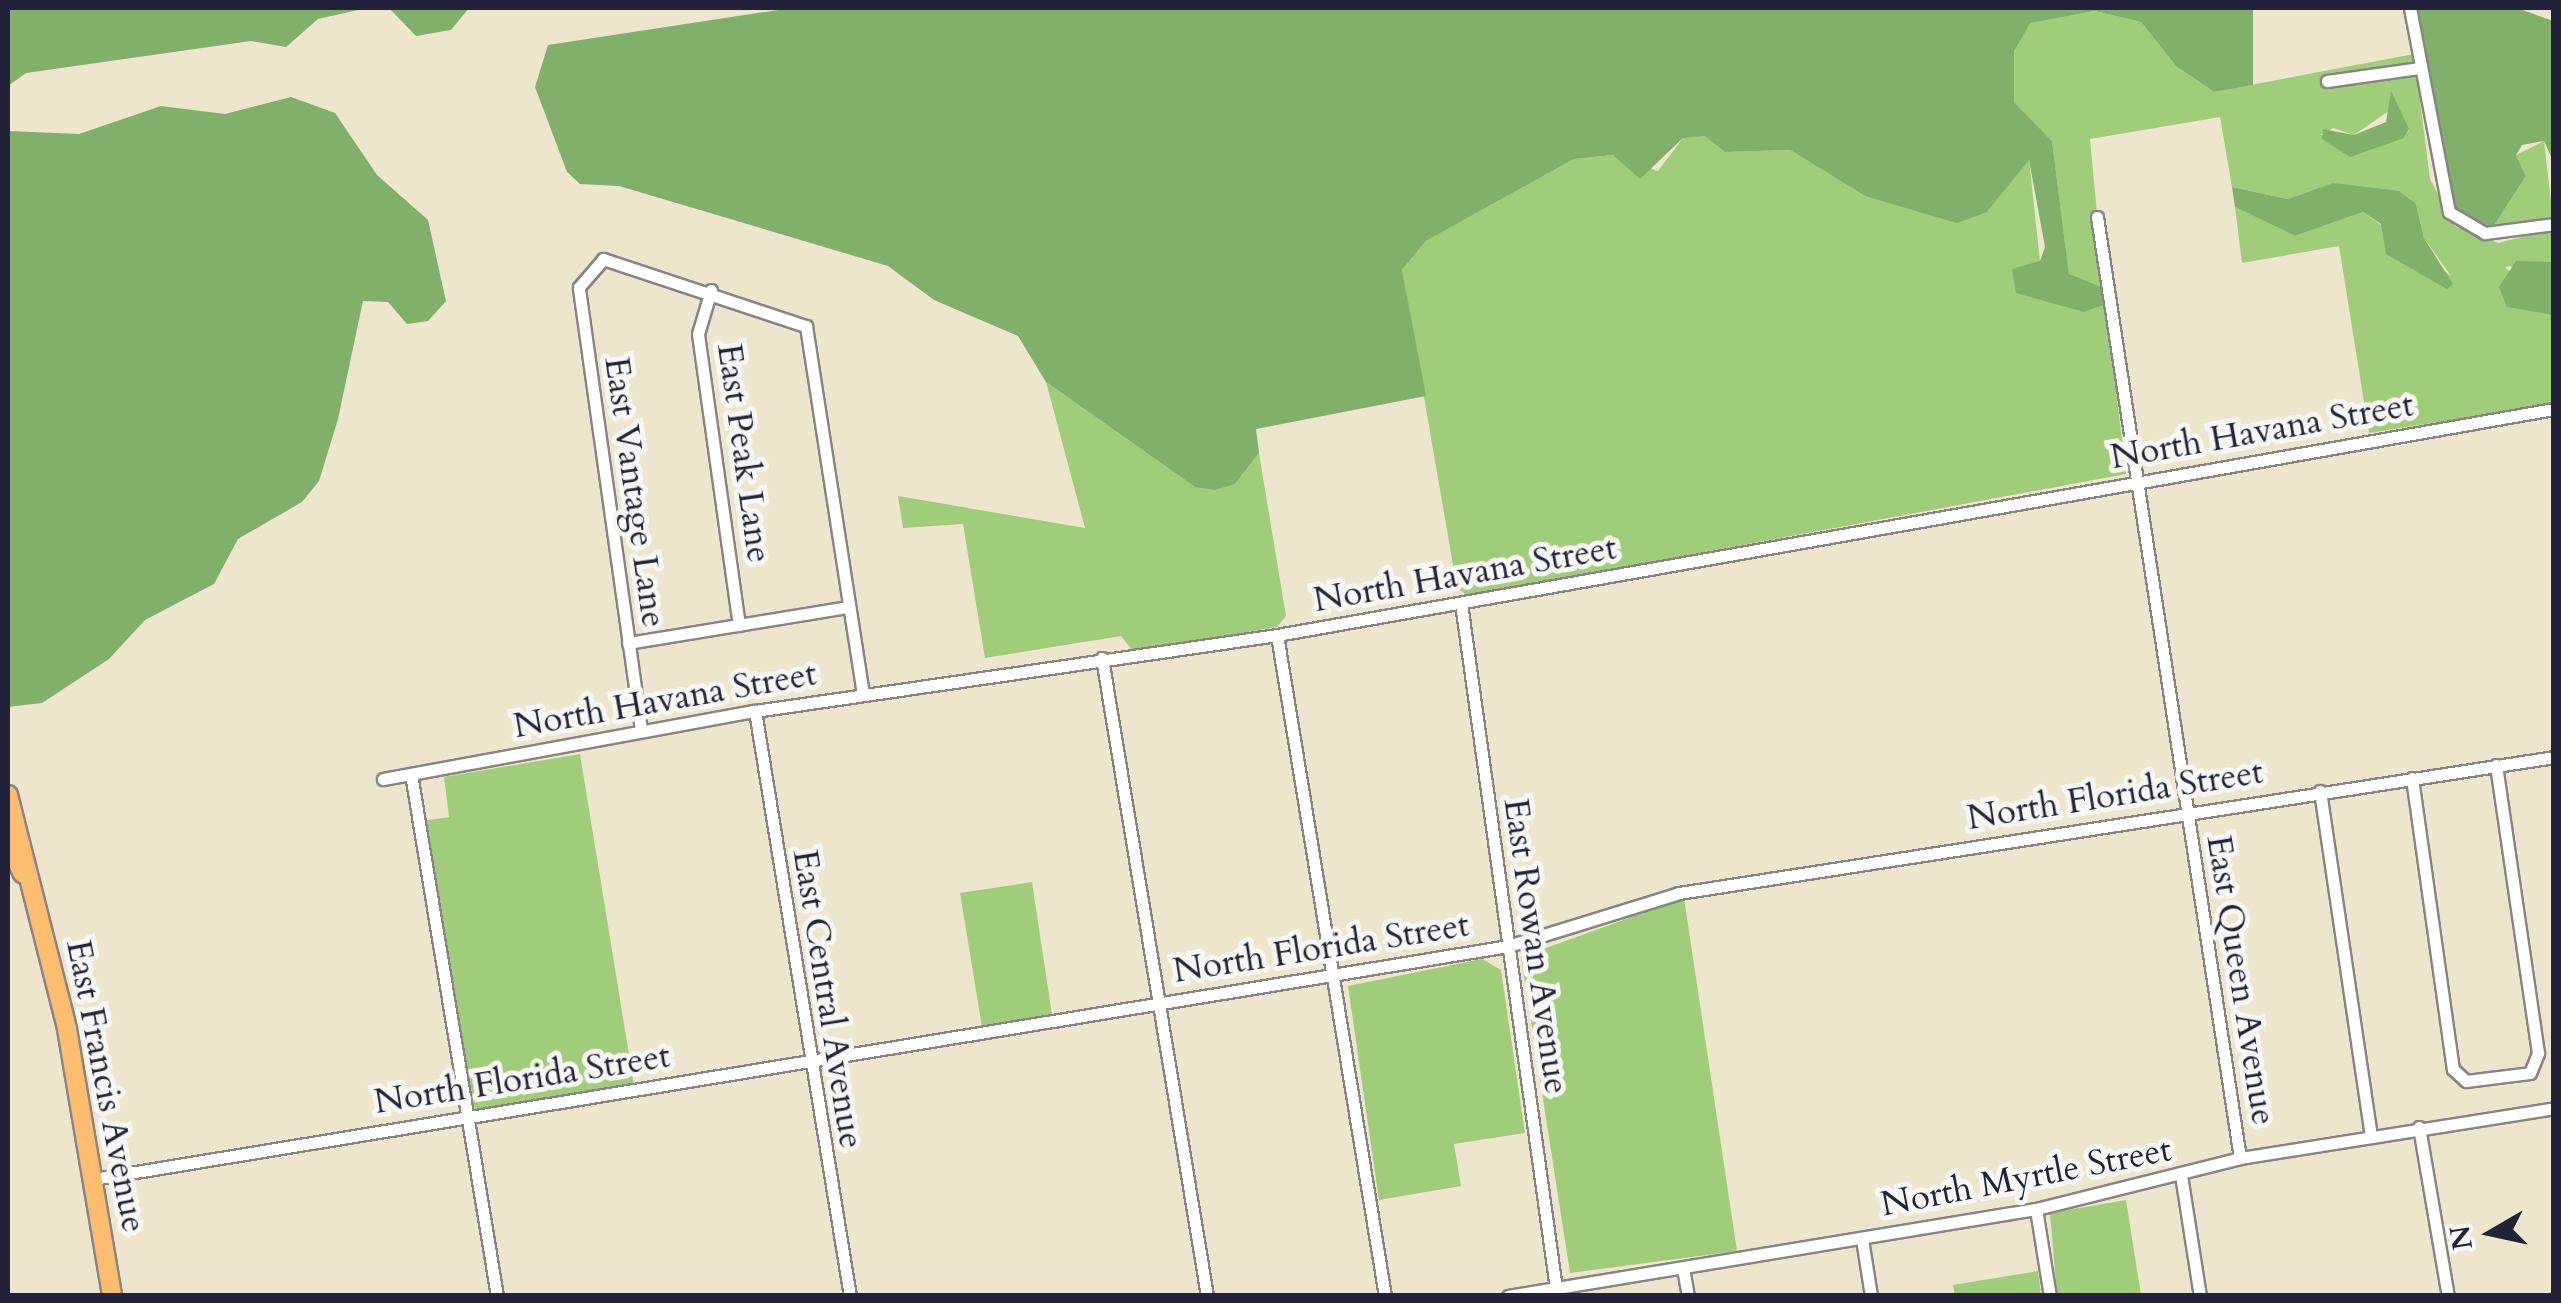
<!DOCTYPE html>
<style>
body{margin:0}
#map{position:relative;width:2561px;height:1303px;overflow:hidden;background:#ede6cc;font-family:Cardo,serif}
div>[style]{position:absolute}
.green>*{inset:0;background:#a0cd7a}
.forest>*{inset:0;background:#80b06a}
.roads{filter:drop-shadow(2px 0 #888484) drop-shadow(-2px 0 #888484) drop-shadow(0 2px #888484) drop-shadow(0 -2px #888484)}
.minor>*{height:11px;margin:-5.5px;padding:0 5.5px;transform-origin:5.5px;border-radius:5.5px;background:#fff}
.primary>*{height:18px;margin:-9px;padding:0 9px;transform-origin:9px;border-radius:9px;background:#fcbd6f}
span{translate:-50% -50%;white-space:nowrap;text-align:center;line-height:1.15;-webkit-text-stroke:10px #f6f6f2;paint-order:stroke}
.street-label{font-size:35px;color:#22223b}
.frame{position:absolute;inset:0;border:10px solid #22223b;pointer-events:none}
.north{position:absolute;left:2441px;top:1183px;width:100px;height:100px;-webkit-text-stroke:8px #f6f6f2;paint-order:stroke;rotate:261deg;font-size:28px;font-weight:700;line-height:40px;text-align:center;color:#22223b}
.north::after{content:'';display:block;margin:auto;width:35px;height:45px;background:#22223b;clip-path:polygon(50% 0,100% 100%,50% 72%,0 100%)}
</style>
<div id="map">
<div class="green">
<div style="clip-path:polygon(evenodd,2095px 11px,2141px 22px,2176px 66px,2214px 92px,2414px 54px,2430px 179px,2455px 226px,2498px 243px,2553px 229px,2553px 262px,2505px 267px,2553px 315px,2553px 404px,2369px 433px,2339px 246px,2242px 263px,2235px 207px,2295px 236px,2363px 212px,2451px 276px,2424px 238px,2416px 204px,2334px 183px,2288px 199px,2232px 187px,2220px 117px,2090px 139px,2104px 288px,2069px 275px,2052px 141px,2014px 102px,2014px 53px,2029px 23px,2095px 11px,2389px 111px,2409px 130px,2404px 138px,2320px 135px,2333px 128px,2354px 135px,2389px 111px)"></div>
<div style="clip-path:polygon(1705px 135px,1725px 152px,1790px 150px,1865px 196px,1987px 212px,2029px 159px,2040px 261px,2106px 304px,2126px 474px,1468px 596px,1457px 588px,1402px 270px,1426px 241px,1574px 159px,1613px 155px,1658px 171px,1683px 138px)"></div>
<div style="clip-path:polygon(2544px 141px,2553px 219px,2493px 227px,2526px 176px,2516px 155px)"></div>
<div style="clip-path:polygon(1046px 382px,1195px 487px,1235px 484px,1259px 453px,1286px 616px,1277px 627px,1134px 652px,1121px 636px,985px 658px,963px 524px,903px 528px,898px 496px,1085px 528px)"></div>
<div style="clip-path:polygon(580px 754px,634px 1085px,475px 1111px,423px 821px,449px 817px,444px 777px)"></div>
<div style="clip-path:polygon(1032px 882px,1052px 1015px,982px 1027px,960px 893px)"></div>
<div style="clip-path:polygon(1684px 898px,1737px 1251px,1570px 1273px,1521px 957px)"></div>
<div style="clip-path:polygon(1482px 959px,1501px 970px,1525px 1133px,1454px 1144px,1461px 1186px,1379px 1200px,1348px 986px)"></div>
<div style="clip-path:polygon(2126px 1200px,2141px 1295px,2057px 1295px,2050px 1213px)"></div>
<div style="clip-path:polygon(2038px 1271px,2041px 1295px,1955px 1295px,1953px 1285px)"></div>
</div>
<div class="forest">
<div style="clip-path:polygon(8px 8px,367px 8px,318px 19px,286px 47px,251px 41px,26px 73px,8px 86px)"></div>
<div style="clip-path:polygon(389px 8px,469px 8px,451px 30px,416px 36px)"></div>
<div style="clip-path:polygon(791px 8px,2253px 8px,2253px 85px,2214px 92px,2176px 66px,2141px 22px,2095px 11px,2030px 23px,2014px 52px,2014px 102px,2052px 141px,2069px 274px,2104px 288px,2106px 304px,2084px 312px,2016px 293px,2012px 269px,2040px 261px,2045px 247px,2029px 160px,1987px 212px,1957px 223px,1865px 196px,1790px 150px,1725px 152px,1705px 136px,1683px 138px,1640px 179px,1613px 155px,1574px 159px,1426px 241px,1402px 270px,1426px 396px,1256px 429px,1259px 453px,1235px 484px,1215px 490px,1195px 487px,1046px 382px,1018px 336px,934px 300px,888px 266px,619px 186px,580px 184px,567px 172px,535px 87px,548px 45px)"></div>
<div style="clip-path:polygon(2415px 8px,2517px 8px,2553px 21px,2553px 161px,2544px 141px,2522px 145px,2516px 155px,2526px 176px,2493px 227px,2456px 213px,2444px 194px)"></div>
<div style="clip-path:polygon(2391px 91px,2409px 129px,2404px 138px,2350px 157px,2322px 139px,2323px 129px,2354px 135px,2386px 122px)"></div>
<div style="clip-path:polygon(291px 97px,335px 113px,377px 175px,428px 220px,446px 301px,428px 321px,407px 324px,388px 302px,363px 301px,338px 419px,319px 481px,302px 502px,238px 539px,214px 584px,145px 620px,109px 659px,42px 703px,8px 707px,8px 131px,79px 134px,161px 106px,225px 114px)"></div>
<div style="clip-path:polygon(2333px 183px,2399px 191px,2416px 204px,2424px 238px,2453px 284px,2447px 289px,2386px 254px,2381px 224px,2363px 212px,2295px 236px,2235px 207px,2232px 187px,2288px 199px)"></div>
<div style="clip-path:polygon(2516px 261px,2553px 262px,2553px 315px,2507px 307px,2499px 287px)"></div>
</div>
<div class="roads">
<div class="minor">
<div style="left:2410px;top:8px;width:208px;rotate:79.2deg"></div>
<div style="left:2449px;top:212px;width:42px;rotate:30.3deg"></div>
<div style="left:2485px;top:233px;width:70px;rotate:-7.4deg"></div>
<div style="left:2327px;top:81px;width:94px;rotate:-8deg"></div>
<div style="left:2097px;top:217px;width:952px;rotate:81.36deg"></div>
<div style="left:711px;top:290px;width:46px;rotate:106.5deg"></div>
<div style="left:698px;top:334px;width:294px;rotate:82deg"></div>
<div style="left:1461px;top:603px;width:700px;rotate:82.11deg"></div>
<div style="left:1277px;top:635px;width:670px;rotate:80.72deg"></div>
<div style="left:628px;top:643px;width:224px;rotate:-9.3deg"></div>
<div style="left:1102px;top:658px;width:647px;rotate:80.65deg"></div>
<div style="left:755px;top:711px;width:593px;rotate:80.78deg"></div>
<div style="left:641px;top:730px;width:447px;rotate:-98deg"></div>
<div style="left:579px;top:287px;width:37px;rotate:-49deg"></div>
<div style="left:603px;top:259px;width:214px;rotate:18.3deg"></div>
<div style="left:806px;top:326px;width:373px;rotate:81.2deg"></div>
<div style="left:411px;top:774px;width:529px;rotate:80.64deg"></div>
<div style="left:2412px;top:778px;width:294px;rotate:82deg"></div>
<div style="left:2453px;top:1069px;width:18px;rotate:43deg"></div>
<div style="left:2466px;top:1081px;width:64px;rotate:-7.1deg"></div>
<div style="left:2530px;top:1073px;width:22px;rotate:-68deg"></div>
<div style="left:2538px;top:1053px;width:291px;rotate:-98.3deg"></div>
<div style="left:383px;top:779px;width:378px;rotate:-10.4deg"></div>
<div style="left:755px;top:711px;width:528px;rotate:-8.28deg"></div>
<div style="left:1277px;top:635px;width:1297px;rotate:-10.04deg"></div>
<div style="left:2320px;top:791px;width:348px;rotate:81.6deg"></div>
<div style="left:2419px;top:1127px;width:171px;rotate:80.3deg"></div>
<div style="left:2181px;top:1175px;width:122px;rotate:81.1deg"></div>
<div style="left:93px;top:1179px;width:1434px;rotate:-9.35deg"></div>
<div style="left:1508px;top:946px;width:179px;rotate:-17.2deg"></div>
<div style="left:1679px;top:893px;width:886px;rotate:-8.83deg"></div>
<div style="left:2036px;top:1209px;width:88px;rotate:80.9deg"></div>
<div style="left:1862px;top:1239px;width:58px;rotate:81deg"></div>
<div style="left:1683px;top:1268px;width:28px;rotate:80deg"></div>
<div style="left:1508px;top:1296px;width:535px;rotate:-9.36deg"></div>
<div style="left:2036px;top:1209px;width:210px;rotate:-14deg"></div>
<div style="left:2240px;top:1158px;width:318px;rotate:-9deg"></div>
</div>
<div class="primary">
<div style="left:8px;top:795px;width:241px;rotate:75.8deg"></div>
<div style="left:67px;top:1029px;width:271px;rotate:80.4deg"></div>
<div style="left:8px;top:843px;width:34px;rotate:64deg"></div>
</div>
</div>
<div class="street-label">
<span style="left:2262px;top:431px;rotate:-10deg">North Havana Street</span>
<span style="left:744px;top:453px;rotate:82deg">East Peak Lane</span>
<span style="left:635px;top:492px;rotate:82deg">East Vantage Lane</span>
<span style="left:1465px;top:574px;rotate:-10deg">North Havana Street</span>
<span style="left:665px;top:700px;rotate:-10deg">North Havana Street</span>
<span style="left:2115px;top:795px;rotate:-9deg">North Florida Street</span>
<span style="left:1536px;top:946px;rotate:82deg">East Rowan Avenue</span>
<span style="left:1321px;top:948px;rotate:-9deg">North Florida Street</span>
<span style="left:2241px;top:980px;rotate:81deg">East Queen Avenue</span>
<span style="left:828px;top:999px;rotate:81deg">East Central Avenue</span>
<span style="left:522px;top:1079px;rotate:-9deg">North Florida Street</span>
<span style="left:106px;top:1086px;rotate:79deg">East Francis Avenue</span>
<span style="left:2026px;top:1177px;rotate:-11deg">North Myrtle Street</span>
</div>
<div class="frame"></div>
<div class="north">N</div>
</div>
